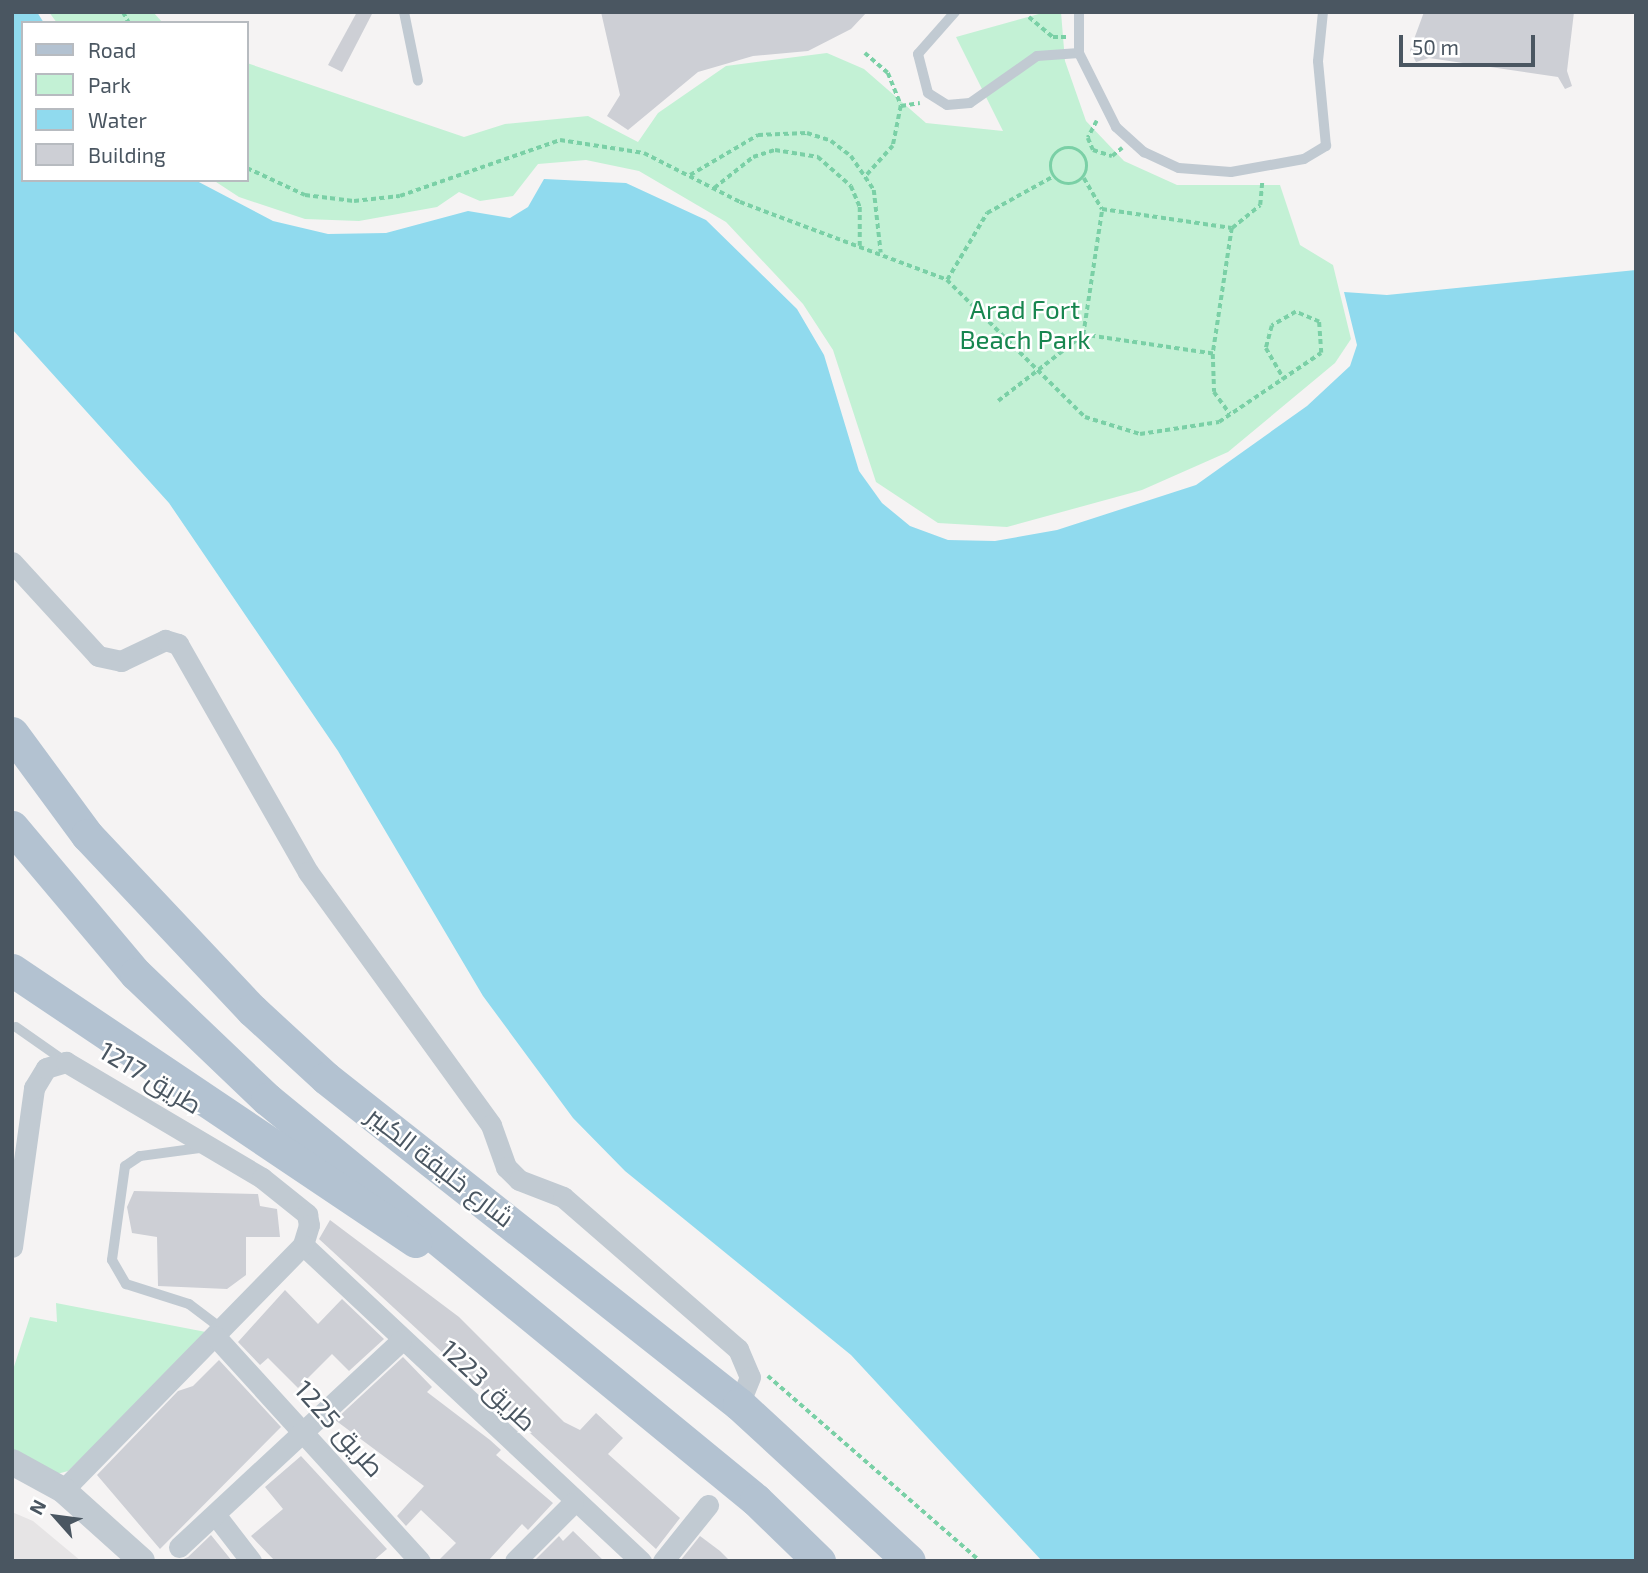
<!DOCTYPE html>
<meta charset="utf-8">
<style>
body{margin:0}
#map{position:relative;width:1648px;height:1573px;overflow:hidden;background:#f5f3f3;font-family:"Exo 2",Cairo,sans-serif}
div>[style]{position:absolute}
.education>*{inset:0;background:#e6e4e5}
.green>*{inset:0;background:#c3f1d5}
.water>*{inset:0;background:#90daee}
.building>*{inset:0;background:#cdcfd5}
.path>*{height:3.5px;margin-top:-1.75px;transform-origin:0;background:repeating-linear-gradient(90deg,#7ad0a6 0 5px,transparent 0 8.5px)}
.path>.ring{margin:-1.75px;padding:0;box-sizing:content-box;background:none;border:3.5px solid #7ad0a6;border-radius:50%}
.service>*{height:10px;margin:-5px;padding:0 5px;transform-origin:5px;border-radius:5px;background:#c1cad2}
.minor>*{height:21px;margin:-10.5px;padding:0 10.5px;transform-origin:10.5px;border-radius:10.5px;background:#c1cad2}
.tertiary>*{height:26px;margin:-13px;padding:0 13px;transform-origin:13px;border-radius:13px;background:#c1cad2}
.primary>*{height:33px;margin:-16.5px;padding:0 16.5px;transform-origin:16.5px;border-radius:16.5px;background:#b3c2d1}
span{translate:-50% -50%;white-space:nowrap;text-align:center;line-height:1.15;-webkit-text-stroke:5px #fff;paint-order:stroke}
.park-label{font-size:26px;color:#17864f}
.street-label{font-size:26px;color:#4a5661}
.frame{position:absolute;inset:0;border:14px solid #4a5661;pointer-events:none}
.legend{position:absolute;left:21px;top:21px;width:228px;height:161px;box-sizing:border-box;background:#fff;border:2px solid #b7bbc0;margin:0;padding:9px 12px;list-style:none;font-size:21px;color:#4a5661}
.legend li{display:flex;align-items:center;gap:14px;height:35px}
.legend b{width:35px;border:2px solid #b7bbc0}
.north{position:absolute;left:21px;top:1482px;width:70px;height:70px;-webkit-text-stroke:5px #fff;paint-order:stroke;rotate:298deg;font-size:19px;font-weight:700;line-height:28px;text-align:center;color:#4a5661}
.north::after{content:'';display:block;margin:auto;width:24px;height:32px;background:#4a5661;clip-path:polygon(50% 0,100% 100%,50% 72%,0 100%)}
.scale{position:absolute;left:1399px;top:35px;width:136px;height:32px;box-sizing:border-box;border:4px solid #4a5661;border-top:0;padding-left:9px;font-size:21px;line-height:24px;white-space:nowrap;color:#4a5661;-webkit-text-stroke:5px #fff;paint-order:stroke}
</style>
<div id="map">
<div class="education">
<div style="clip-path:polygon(12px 1512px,33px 1521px,81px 1561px,12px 1561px)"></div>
</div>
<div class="green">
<div style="clip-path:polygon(49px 12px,153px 12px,163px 23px,57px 23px)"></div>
<div style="clip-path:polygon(1046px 12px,1061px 12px,1065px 61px,1086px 121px,1124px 161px,1177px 185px,1280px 185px,1300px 245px,1333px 265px,1351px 339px,1335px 363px,1228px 452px,1142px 490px,1007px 527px,938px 523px,876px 482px,833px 350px,803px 304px,726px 222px,639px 171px,586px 160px,538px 164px,513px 196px,480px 201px,459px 192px,437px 207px,359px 221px,305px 219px,239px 197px,213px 180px,247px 180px,247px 63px,464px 137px,505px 124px,588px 116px,638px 142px,658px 113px,726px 66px,827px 53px,864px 69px,926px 123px,1003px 131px,956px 37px)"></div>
<div style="clip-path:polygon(56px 1303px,211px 1333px,68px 1471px,57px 1474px,12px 1451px,12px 1373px,30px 1317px,57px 1322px)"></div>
</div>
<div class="water">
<div style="clip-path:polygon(12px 12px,37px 12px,44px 23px,23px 23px,23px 180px,195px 180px,273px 221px,328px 234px,386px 233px,468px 211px,510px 218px,528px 207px,544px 179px,626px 183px,706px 220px,797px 309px,824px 355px,859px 471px,882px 503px,910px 526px,948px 540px,995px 541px,1057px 530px,1196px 485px,1307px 406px,1350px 366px,1357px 345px,1344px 292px,1387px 295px,1636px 270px,1636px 1561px,1042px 1561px,851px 1355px,625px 1171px,573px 1118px,483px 996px,338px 751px,169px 503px,12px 329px)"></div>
</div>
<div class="building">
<div style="clip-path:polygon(357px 12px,373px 12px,342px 72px,328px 65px)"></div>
<div style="clip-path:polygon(601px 12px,867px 12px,851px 29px,808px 51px,753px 56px,698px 72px,628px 130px,607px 116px,620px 95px)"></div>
<div style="clip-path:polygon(1424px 12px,1574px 12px,1567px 71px,1572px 86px,1565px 89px,1558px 77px,1429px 58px,1416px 62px,1410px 50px)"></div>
<div style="clip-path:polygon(134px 1191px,258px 1194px,260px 1206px,277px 1209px,280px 1237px,246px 1237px,246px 1275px,227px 1289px,158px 1286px,157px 1237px,132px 1233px,127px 1207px)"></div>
<div style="clip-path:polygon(330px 1220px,459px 1317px,564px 1422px,580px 1430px,596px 1413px,623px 1438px,608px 1454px,680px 1518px,656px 1549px,319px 1239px)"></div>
<div style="clip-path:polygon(285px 1290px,318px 1324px,342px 1299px,384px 1339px,349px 1371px,332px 1354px,298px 1388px,268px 1358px,260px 1365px,238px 1342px)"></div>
<div style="clip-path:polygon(403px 1357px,432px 1387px,427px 1392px,490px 1440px,501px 1450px,496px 1455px,553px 1503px,528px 1530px,522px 1524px,488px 1561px,438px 1561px,456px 1543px,421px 1510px,406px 1526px,397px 1516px,424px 1486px,335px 1420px)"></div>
<div style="clip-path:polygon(219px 1360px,281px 1427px,160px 1549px,97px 1475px,178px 1391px,193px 1386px)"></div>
<div style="clip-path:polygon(301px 1456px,387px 1549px,373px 1561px,275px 1561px,251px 1536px,283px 1509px,265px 1487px)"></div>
<div style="clip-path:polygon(573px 1531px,604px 1561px,534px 1561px,559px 1536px,563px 1541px)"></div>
<div style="clip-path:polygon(211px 1535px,232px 1561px,179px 1561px,188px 1557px)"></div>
<div style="clip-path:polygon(700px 1536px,720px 1551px,730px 1561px,680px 1561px)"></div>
</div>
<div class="path">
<div style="left:123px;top:12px;width:13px;rotate:61deg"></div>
<div style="left:992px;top:12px;width:46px"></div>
<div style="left:1029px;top:17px;width:31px;rotate:40deg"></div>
<div style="left:1053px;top:37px;width:13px"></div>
<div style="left:865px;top:53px;width:30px;rotate:41deg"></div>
<div style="left:888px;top:73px;width:35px;rotate:68deg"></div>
<div style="left:901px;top:106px;width:41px;rotate:101.3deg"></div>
<div style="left:893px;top:146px;width:39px;rotate:132deg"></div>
<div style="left:901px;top:106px;width:19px;rotate:-9deg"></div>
<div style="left:1097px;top:121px;width:19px;rotate:118deg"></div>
<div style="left:1088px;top:138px;width:13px;rotate:67deg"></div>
<div style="left:1093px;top:150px;width:20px;rotate:18deg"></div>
<div style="left:1112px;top:156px;width:13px;rotate:-39deg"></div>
<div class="ring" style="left:1051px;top:148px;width:32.5px;height:32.5px"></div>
<div style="left:247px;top:168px;width:64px;rotate:25deg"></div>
<div style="left:305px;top:195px;width:49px;rotate:7deg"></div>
<div style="left:354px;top:201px;width:46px;rotate:-6.2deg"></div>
<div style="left:400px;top:196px;width:170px;rotate:-19.3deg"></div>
<div style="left:560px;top:140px;width:85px;rotate:8.8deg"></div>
<div style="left:644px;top:153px;width:108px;rotate:27deg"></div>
<div style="left:740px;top:202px;width:221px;rotate:20.6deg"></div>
<div style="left:947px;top:280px;width:194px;rotate:44.8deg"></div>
<div style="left:1085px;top:417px;width:58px;rotate:17.2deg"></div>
<div style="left:1140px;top:434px;width:80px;rotate:-8.6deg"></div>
<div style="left:1219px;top:422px;width:123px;rotate:-34.1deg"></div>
<div style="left:1321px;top:353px;width:31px;rotate:-94deg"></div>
<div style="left:1319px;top:322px;width:25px;rotate:-157deg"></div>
<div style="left:1296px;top:312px;width:28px;rotate:150deg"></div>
<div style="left:1272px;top:326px;width:23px;rotate:105deg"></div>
<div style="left:1266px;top:348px;width:36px;rotate:60deg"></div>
<div style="left:690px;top:175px;width:79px;rotate:-30.5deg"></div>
<div style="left:758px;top:135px;width:49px;rotate:-2.3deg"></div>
<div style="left:807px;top:133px;width:25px;rotate:18deg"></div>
<div style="left:831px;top:141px;width:25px;rotate:37deg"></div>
<div style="left:851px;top:156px;width:41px;rotate:55.9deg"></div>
<div style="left:874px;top:190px;width:63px;rotate:83.7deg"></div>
<div style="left:1084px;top:178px;width:36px;rotate:60deg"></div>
<div style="left:714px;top:188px;width:50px;rotate:-38.5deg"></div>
<div style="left:753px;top:157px;width:23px;rotate:-18deg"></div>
<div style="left:775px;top:150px;width:44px;rotate:9.2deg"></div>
<div style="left:818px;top:157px;width:44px;rotate:41.3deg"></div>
<div style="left:851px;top:186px;width:23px;rotate:67deg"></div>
<div style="left:860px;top:207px;width:39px;rotate:90deg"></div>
<div style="left:1232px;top:228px;width:36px;rotate:-39deg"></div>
<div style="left:1260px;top:205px;width:25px;rotate:-85deg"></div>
<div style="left:947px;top:280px;width:78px;rotate:-59.2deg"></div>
<div style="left:987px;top:213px;width:77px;rotate:-28.9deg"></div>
<div style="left:1213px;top:354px;width:38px;rotate:88deg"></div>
<div style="left:1214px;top:392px;width:27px;rotate:54deg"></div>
<div style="left:998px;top:401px;width:108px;rotate:-37.8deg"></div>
<div style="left:1083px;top:335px;width:127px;rotate:-81.4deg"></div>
<div style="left:1102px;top:209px;width:131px;rotate:8.3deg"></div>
<div style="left:1232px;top:228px;width:127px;rotate:98.6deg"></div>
<div style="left:1213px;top:354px;width:131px;rotate:-171.7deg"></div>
<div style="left:768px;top:1376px;width:281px;rotate:41.1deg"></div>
</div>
<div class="service">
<div style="left:404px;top:12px;width:70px;rotate:78.5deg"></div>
<div style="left:955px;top:12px;width:56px;rotate:131.4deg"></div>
<div style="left:918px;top:54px;width:40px;rotate:75.6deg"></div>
<div style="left:928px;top:93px;width:22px;rotate:32deg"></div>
<div style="left:947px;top:105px;width:23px;rotate:-5deg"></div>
<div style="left:970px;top:103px;width:82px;rotate:-35deg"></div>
<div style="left:1037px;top:56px;width:42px;rotate:-4.1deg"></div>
<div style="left:1079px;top:12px;width:41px;rotate:90deg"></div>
<div style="left:1079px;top:53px;width:83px;rotate:63.4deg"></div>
<div style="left:1116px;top:127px;width:38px;rotate:42deg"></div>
<div style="left:1144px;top:152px;width:38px;rotate:25deg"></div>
<div style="left:1179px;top:168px;width:52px;rotate:4.4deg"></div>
<div style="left:1231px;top:172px;width:74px;rotate:-10.1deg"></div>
<div style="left:1304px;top:159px;width:26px;rotate:-31deg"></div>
<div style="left:1326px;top:146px;width:85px;rotate:-95.4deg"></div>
<div style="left:1318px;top:61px;width:49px;rotate:-84.2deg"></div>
<div style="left:16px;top:1027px;width:61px;rotate:35deg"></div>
<div style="left:207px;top:1147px;width:68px;rotate:172.3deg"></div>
<div style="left:140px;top:1156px;width:18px;rotate:146deg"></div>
<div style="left:125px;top:1166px;width:95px;rotate:97.9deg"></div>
<div style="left:112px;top:1260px;width:28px;rotate:60deg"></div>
<div style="left:126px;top:1284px;width:66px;rotate:17.6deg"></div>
<div style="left:189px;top:1304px;width:41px;rotate:37.1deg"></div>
</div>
<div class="minor">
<div style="left:12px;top:562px;width:127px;rotate:47.5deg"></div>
<div style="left:98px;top:656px;width:24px;rotate:12deg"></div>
<div style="left:121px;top:661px;width:49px;rotate:-25.5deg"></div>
<div style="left:165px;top:640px;width:14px;rotate:17deg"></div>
<div style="left:178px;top:644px;width:262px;rotate:60.3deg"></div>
<div style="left:308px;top:872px;width:312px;rotate:54.1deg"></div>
<div style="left:491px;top:1125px;width:45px;rotate:70.3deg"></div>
<div style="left:506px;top:1167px;width:18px;rotate:45deg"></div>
<div style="left:519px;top:1180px;width:47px;rotate:21.1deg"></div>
<div style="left:563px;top:1197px;width:232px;rotate:41deg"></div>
<div style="left:738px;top:1349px;width:30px;rotate:67deg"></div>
<div style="left:750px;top:1377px;width:29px;rotate:112deg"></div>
<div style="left:303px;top:1245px;width:463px;rotate:43.1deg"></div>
<div style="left:12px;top:1247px;width:161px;rotate:-82.1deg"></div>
<div style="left:34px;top:1088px;width:23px;rotate:-59deg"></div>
<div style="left:46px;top:1068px;width:21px;rotate:-17deg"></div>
<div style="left:66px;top:1062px;width:228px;rotate:30.6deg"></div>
<div style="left:262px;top:1178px;width:58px;rotate:38.7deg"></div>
<div style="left:307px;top:1214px;width:11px;rotate:80deg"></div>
<div style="left:309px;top:1225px;width:21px;rotate:107deg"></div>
<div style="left:303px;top:1245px;width:343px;rotate:134.4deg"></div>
<div style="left:215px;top:1336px;width:304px;rotate:47.7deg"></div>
<div style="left:217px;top:1517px;width:56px;rotate:52.3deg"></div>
<div style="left:179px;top:1547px;width:303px;rotate:-42.9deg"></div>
<div style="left:515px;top:1561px;width:82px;rotate:-45deg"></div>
<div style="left:663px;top:1561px;width:72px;rotate:-51.2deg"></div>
</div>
<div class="tertiary">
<div style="left:12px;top:1462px;width:58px;rotate:28.8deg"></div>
<div style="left:63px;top:1490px;width:106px;rotate:41.9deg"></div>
</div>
<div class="primary">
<div style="left:12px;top:733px;width:127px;rotate:53.7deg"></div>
<div style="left:87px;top:835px;width:241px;rotate:46.7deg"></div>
<div style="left:252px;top:1010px;width:100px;rotate:42.6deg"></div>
<div style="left:326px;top:1078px;width:526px;rotate:38.29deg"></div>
<div style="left:739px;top:1404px;width:231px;rotate:42.7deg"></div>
<div style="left:12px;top:827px;width:192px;rotate:49.9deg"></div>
<div style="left:136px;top:974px;width:181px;rotate:43.7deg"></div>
<div style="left:267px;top:1099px;width:632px;rotate:39.35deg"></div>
<div style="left:756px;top:1500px;width:88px;rotate:44.1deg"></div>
<div style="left:12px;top:970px;width:486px;rotate:33.9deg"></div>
</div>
<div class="park-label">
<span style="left:1025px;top:324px">Arad Fort<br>Beach Park</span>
</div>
<div class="street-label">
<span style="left:151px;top:1077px;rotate:31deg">طريق 1217</span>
<span style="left:441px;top:1166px;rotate:38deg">شارع خليفة الكبير</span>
<span style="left:489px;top:1385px;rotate:43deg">طريق 1223</span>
<span style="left:340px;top:1428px;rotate:48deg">طريق 1225</span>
</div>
<div class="frame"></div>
<ul class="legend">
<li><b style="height:9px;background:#b3c2d1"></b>Road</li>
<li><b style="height:19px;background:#c3f1d5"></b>Park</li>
<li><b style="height:19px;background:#90daee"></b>Water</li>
<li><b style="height:19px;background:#cdcfd5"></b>Building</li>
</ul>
<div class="north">N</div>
<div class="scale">50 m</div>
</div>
